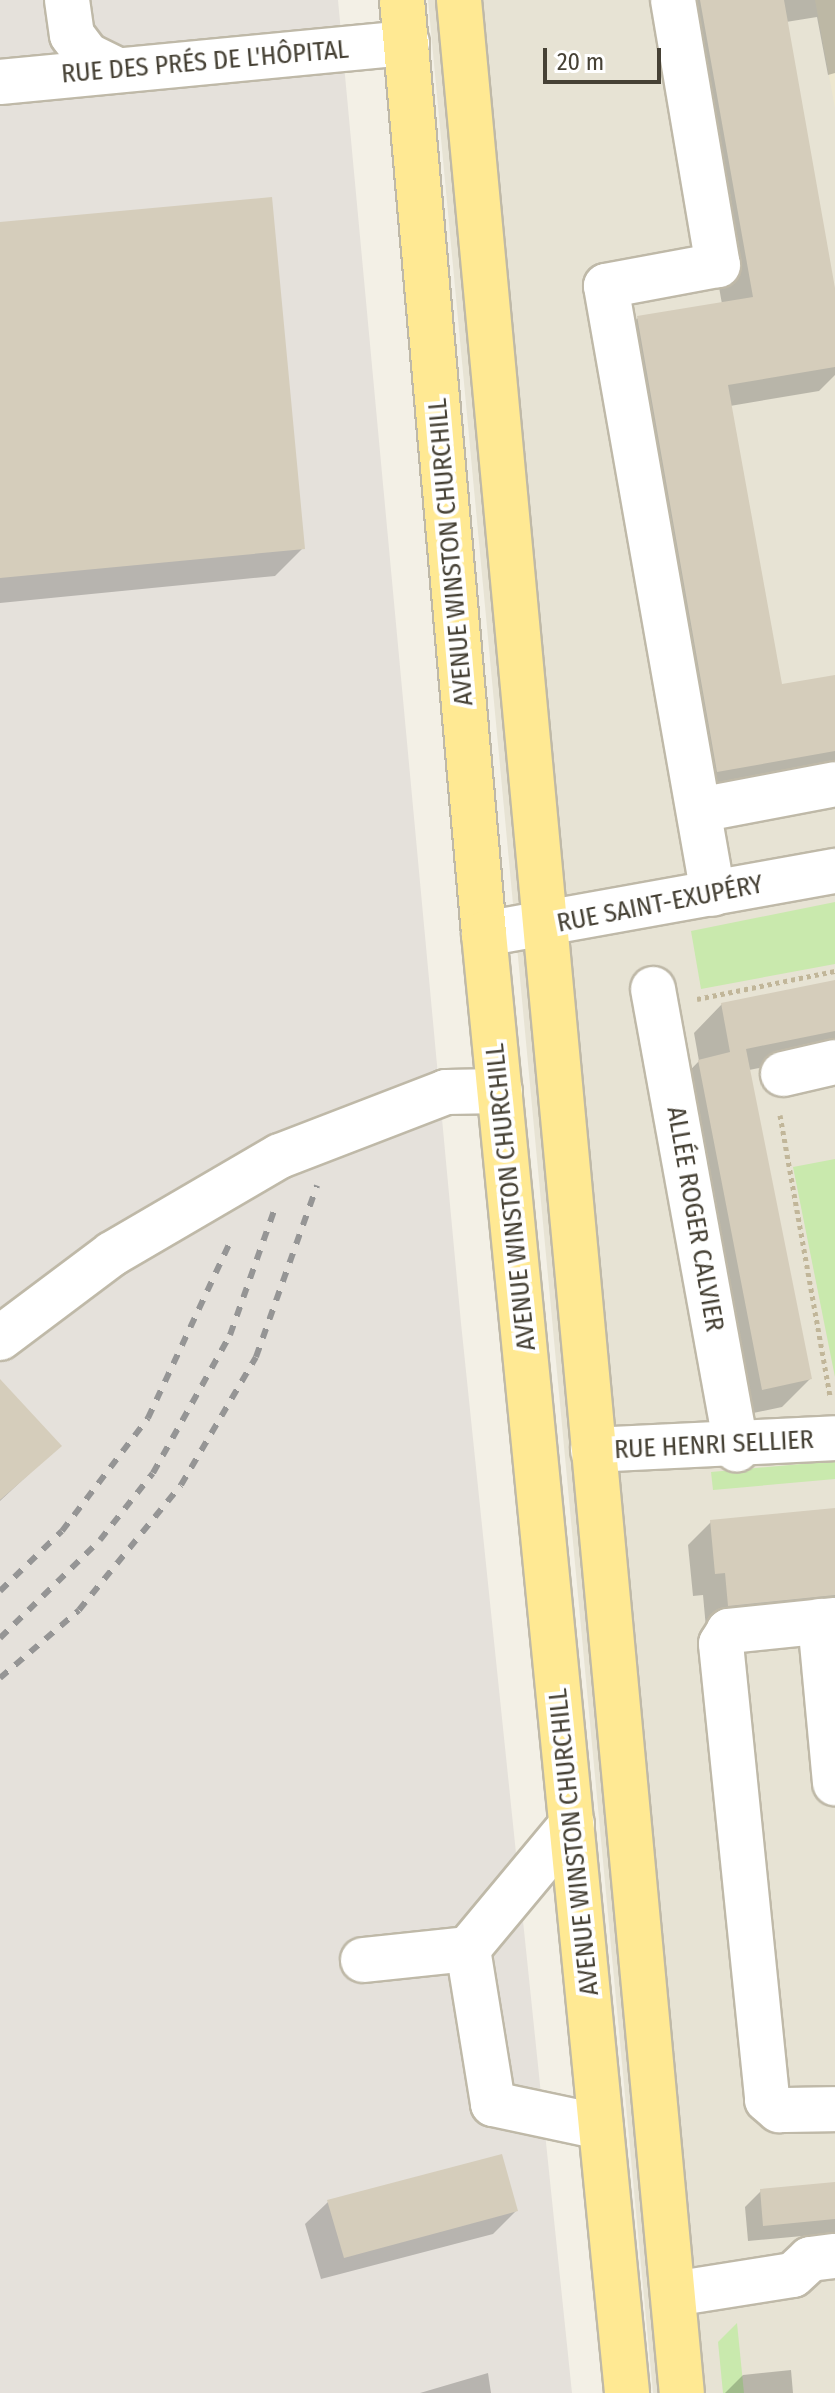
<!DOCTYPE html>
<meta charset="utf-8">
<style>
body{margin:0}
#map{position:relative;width:835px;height:2393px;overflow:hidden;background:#f3f0e6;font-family:"Fira Sans Condensed",sans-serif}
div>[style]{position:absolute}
.residential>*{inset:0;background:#e7e3d4}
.industrial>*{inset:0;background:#e5e1db}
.education>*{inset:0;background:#ede7cf}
.green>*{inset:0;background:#c9e9ad}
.shadow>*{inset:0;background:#0003}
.building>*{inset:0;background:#d5cdbb}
.path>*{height:5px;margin-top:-2.5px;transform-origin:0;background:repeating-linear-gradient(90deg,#c1b699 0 4px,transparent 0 8px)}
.roads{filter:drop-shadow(2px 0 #bfb9a8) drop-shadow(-2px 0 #bfb9a8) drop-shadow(0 2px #bfb9a8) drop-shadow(0 -2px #bfb9a8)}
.minor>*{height:44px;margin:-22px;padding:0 22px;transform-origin:22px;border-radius:22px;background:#fff}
.major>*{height:44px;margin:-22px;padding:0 22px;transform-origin:22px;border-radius:22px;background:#ffe993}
.rail>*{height:6px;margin-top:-3px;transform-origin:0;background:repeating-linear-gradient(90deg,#959595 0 10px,transparent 0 20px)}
span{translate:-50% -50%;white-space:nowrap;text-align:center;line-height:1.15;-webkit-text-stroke:8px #fff;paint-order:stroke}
.street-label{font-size:26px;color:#464135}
.scale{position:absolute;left:543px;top:48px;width:118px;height:36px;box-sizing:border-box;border:4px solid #464135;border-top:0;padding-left:10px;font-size:24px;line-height:28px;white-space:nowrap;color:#464135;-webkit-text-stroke:6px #fff;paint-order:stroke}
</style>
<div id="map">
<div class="residential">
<div style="clip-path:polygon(428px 0,835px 0,835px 2393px,653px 2393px)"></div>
</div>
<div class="industrial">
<div style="clip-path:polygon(0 0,338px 0,461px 1323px,572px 2393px,0 2393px)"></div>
</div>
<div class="education">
<div style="clip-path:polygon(815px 0,835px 0,835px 108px)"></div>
</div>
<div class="green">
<div style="clip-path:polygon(835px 902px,835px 964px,701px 989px,691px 931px)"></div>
<div style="clip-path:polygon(835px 1159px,835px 1377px,793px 1167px)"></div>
<div style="clip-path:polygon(835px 1461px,835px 1479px,713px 1490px,711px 1472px)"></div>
<div style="clip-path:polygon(737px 2323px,744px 2393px,723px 2393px,718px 2342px)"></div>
</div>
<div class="shadow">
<div style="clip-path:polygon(668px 0,835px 0,835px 73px,828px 75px,817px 17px,786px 22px,835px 300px,835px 375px,819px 391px,730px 406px,780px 686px,835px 677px,835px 772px,690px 799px,610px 345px,638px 318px,722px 304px)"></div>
<div style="clip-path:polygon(0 224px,303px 548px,275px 576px,0 603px)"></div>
<div style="clip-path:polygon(835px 982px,835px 1053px,749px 1070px,810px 1379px,782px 1407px,734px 1417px,671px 1090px,699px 1061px,694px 1033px,722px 1004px)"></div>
<div style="clip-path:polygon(0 1410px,59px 1446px,0 1501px)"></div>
<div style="clip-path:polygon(835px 1510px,835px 1618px,706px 1628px,703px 1595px,693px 1596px,688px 1545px,711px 1522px)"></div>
<div style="clip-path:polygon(835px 2183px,835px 2233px,748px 2241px,745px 2207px,761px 2191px)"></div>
<div style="clip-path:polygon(328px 2202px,516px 2211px,493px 2234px,321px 2279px,305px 2224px)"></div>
<div style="clip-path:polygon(791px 2370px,793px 2393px,725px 2393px,743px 2375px)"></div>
<div style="clip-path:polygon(488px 2373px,491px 2393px,420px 2393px)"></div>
</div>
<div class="building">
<div style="clip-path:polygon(700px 0,784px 0,835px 288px,835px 367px,728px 385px,782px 684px,835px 675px,835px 751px,717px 772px,637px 316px,753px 297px)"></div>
<div style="clip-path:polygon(272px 197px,305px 549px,0 578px,0 222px)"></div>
<div style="clip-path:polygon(835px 980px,835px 1031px,746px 1049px,812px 1379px,762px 1390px,698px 1060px,730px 1052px,721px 1003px)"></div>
<div style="clip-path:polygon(0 1379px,62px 1446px,0 1500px)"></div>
<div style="clip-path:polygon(835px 1508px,835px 1595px,728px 1606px,725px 1573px,715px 1574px,710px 1520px)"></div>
<div style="clip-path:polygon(502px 2154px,518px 2211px,344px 2258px,327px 2200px)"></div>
<div style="clip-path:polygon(835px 2182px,835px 2219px,763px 2226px,760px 2189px)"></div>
</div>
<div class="path">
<div style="left:697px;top:999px;width:141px;rotate:-11.5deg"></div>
<div style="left:780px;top:1115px;width:286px;rotate:79.9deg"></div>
</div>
<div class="roads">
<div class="minor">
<div style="left:67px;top:0;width:35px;rotate:82deg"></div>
<div style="left:72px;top:35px;width:25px;rotate:53deg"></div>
<div style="left:87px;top:55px;width:30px;rotate:26deg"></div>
<div style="left:673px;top:0;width:269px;rotate:80.4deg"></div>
<div style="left:718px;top:265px;width:114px;rotate:169.4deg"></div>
<div style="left:606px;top:286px;width:617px;rotate:80.02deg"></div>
<div style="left:0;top:82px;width:409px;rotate:-5.5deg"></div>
<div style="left:699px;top:810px;width:138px;rotate:-10.8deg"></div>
<div style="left:484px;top:934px;width:357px;rotate:-10.2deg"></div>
<div style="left:653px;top:989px;width:468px;rotate:79.7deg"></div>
<div style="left:783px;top:1074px;width:53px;rotate:-13deg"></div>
<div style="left:0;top:1338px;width:140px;rotate:-36.9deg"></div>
<div style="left:112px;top:1254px;width:194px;rotate:-30.3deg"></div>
<div style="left:280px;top:1156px;width:178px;rotate:-21.1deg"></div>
<div style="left:446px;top:1092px;width:54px;rotate:-1.1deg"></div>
<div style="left:593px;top:1450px;width:242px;rotate:-2.8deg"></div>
<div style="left:835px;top:1620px;width:107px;rotate:174.1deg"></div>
<div style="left:729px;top:1631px;width:15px;rotate:122deg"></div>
<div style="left:721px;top:1644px;width:458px;rotate:84.2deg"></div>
<div style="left:767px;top:2100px;width:16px;rotate:40deg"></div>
<div style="left:779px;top:2110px;width:56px;rotate:-1deg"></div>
<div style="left:820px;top:1621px;width:163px;rotate:84.7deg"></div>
<div style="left:572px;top:1824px;width:163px;rotate:129.8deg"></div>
<div style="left:468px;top:1949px;width:157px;rotate:80.8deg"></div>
<div style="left:493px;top:2104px;width:110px;rotate:12deg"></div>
<div style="left:363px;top:1960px;width:106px;rotate:-6deg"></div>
<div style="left:673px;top:2294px;width:121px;rotate:-9deg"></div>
<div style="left:793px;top:2275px;width:23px;rotate:-43deg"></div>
<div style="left:810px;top:2259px;width:25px;rotate:-7deg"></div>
</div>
<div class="major">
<div style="left:402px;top:0;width:938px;rotate:84.98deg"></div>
<div style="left:484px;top:934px;width:1466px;rotate:84.4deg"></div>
<div style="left:459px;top:0;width:2403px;rotate:84.68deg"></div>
</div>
</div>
<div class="rail">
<div style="left:0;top:1591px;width:86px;rotate:-44.1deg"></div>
<div style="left:62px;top:1531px;width:142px;rotate:-52.7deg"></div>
<div style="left:148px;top:1418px;width:199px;rotate:-65deg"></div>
<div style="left:0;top:1638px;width:140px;rotate:-44.4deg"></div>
<div style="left:100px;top:1540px;width:85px;rotate:-51.7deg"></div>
<div style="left:153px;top:1473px;width:158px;rotate:-60.8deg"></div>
<div style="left:230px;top:1335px;width:138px;rotate:-70.5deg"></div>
<div style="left:0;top:1678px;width:104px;rotate:-40.7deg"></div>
<div style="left:79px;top:1610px;width:161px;rotate:-50.8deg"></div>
<div style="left:181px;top:1485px;width:148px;rotate:-59.6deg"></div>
<div style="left:256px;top:1357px;width:182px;rotate:-70.4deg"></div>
</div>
<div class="street-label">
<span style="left:205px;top:62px;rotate:-5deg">RUE DES PRÉS DE L'HÔPITAL</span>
<span style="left:451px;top:552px;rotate:-95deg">AVENUE WINSTON CHURCHILL</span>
<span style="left:660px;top:904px;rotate:-11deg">RUE SAINT-EXUPÉRY</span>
<span style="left:511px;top:1197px;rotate:-96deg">AVENUE WINSTON CHURCHILL</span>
<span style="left:695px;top:1219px;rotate:80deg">ALLÉE ROGER CALVIER</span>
<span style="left:714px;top:1445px;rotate:-3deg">RUE HENRI SELLIER</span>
<span style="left:574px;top:1842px;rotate:-96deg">AVENUE WINSTON CHURCHILL</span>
</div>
<div class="scale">20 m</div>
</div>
